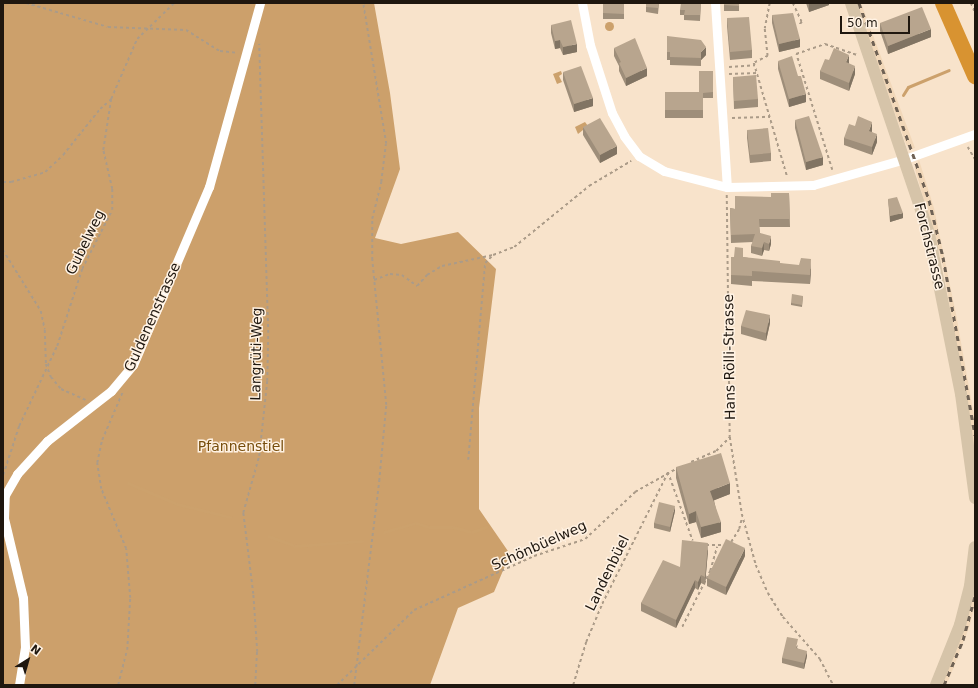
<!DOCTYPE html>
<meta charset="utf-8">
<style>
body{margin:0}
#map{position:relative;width:978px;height:688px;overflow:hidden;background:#f8e3cb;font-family:"DejaVu Sans",sans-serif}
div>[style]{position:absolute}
.built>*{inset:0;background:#f2d8b9}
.forest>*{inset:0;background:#cca06b}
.water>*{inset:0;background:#cca16c}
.round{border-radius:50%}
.stream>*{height:3px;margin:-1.5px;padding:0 1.5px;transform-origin:1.5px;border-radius:1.5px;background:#cca16c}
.path>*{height:1.5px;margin-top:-0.75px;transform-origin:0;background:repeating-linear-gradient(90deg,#ab9b88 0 3px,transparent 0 6px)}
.street>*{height:9px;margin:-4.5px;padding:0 4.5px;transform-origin:4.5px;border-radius:4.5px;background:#fff}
.secondary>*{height:12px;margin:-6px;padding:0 6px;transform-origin:6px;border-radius:6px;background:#d6c4a9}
.highway>*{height:16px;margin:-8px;padding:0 8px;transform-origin:8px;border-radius:8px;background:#d89331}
.rail>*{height:3px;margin-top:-1.5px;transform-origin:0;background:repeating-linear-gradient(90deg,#6f6255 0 5px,transparent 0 10px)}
.wall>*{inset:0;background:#9e8e7a}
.shaded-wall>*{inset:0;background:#817463}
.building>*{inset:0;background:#b8a58e}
span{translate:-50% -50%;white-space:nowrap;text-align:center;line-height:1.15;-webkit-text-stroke:3px #fff2e3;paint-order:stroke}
.street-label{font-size:14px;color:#1f170f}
.park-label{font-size:14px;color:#774d0b}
.frame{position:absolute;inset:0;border:4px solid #1f170f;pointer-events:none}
.north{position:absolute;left:8px;top:640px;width:40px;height:40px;-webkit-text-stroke:3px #fff2e3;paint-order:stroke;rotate:37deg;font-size:11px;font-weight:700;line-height:16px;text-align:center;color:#1f170f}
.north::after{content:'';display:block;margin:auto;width:14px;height:18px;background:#1f170f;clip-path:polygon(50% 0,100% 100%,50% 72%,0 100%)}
.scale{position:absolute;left:840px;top:16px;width:70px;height:18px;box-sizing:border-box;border:2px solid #1f170f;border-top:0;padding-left:5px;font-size:12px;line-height:14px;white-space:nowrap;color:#1f170f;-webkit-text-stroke:3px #fff2e3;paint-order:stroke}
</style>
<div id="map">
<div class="built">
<div style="clip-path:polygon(856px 3px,861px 3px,915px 148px,910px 149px,906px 144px)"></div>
<div style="clip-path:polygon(919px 160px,934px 208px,956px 314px,975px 421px,975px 457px,943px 266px,915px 169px)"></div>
<div style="clip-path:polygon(975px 579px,975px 604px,970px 625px,949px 679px,946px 685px,940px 685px)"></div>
</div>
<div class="forest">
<div style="clip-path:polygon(3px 3px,374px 3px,390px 93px,400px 169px,375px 238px,401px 244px,458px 232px,496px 269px,479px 408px,479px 509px,510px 554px,494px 592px,458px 608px,430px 685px,3px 685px)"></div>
</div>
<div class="water">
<div class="round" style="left:604.5px;top:21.5px;width:9px;height:9px"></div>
<div style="clip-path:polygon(561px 71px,562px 74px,559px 76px,562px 82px,557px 84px,553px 74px)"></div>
<div style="clip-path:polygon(585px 122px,588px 126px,578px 134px,575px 127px)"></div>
</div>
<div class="stream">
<div style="left:903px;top:95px;width:9px;rotate:-58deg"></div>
<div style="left:908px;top:87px;width:44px;rotate:-22.5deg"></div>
<div style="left:128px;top:483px;width:53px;rotate:23.2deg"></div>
<div style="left:177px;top:504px;width:55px;rotate:13.8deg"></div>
<div style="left:384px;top:532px;width:33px;rotate:-16deg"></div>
<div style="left:416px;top:523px;width:14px;rotate:17deg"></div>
<div style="left:429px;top:527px;width:24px"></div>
<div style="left:453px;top:527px;width:20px;rotate:15deg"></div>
<div style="left:472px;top:532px;width:15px;rotate:-20deg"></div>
<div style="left:268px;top:536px;width:29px;rotate:20deg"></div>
<div style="left:295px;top:546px;width:67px;rotate:-4.3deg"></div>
</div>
<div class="path">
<div style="left:26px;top:3px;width:85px;rotate:16.3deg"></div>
<div style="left:108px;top:27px;width:78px;rotate:2.2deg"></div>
<div style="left:186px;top:30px;width:40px;rotate:32deg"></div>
<div style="left:220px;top:51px;width:18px;rotate:6deg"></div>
<div style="left:770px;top:3px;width:26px;rotate:101deg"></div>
<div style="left:765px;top:29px;width:27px;rotate:84deg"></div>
<div style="left:768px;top:56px;width:16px;rotate:153deg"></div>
<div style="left:754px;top:63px;width:118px;rotate:73.7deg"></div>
<div style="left:793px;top:3px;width:21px;rotate:65deg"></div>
<div style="left:802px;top:22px;width:5px;rotate:127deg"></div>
<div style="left:971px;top:3px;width:10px;rotate:66deg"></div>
<div style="left:729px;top:67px;width:26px;rotate:-4deg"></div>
<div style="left:729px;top:74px;width:28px;rotate:-2deg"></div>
<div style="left:732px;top:118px;width:38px;rotate:-2deg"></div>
<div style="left:968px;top:147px;width:14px;rotate:60deg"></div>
<div style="left:832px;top:170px;width:121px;rotate:-107.2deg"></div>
<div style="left:796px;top:54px;width:31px;rotate:-19deg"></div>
<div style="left:825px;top:44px;width:34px;rotate:19deg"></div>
<div style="left:3px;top:182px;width:8px"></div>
<div style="left:11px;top:182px;width:35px;rotate:-16deg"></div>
<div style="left:45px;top:172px;width:25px;rotate:-43deg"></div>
<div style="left:63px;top:155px;width:59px;rotate:-51.2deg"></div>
<div style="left:100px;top:109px;width:15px;rotate:-42deg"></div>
<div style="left:727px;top:195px;width:242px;rotate:89.3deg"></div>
<div style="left:730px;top:437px;width:78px;rotate:81.1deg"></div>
<div style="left:742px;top:514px;width:53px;rotate:74.6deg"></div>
<div style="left:756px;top:565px;width:30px;rotate:67deg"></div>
<div style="left:768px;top:593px;width:28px;rotate:58deg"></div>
<div style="left:783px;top:617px;width:56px;rotate:48.6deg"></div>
<div style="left:820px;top:659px;width:29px;rotate:63deg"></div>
<div style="left:3px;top:250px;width:72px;rotate:58.1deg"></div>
<div style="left:41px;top:311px;width:19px;rotate:78deg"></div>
<div style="left:45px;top:330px;width:34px;rotate:88deg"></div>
<div style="left:46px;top:364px;width:14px;rotate:69deg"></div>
<div style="left:51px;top:377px;width:16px;rotate:50deg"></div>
<div style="left:61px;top:389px;width:27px;rotate:24deg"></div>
<div style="left:374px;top:280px;width:17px;rotate:-21deg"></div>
<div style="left:390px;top:274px;width:12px;rotate:5deg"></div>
<div style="left:402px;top:275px;width:19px;rotate:36deg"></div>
<div style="left:417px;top:286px;width:15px;rotate:-48deg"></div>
<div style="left:427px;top:275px;width:17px;rotate:-31deg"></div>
<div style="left:442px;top:266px;width:52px;rotate:-12.2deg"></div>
<div style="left:493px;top:255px;width:22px;rotate:-21deg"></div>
<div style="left:514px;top:247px;width:97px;rotate:-39.1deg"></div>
<div style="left:589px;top:186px;width:49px;rotate:-30.8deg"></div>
<div style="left:468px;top:460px;width:198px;rotate:-85.1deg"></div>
<div style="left:485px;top:263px;width:11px;rotate:-45deg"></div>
<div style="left:691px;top:462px;width:27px;rotate:-24deg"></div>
<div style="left:716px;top:451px;width:20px;rotate:-45deg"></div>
<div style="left:668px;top:472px;width:73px;rotate:70.1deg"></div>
<div style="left:3px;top:475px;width:52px;rotate:-71.9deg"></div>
<div style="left:19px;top:426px;width:89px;rotate:-64.6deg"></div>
<div style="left:57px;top:346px;width:81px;rotate:-72deg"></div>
<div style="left:82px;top:269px;width:66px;rotate:-63deg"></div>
<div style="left:112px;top:210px;width:21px;rotate:-90deg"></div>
<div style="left:112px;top:189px;width:40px;rotate:-103deg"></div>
<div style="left:103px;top:150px;width:52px;rotate:-81.1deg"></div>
<div style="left:111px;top:99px;width:65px;rotate:-66.6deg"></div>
<div style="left:137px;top:39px;width:52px;rotate:-44.2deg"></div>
<div style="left:731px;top:542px;width:15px;rotate:-58deg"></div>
<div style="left:739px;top:529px;width:12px;rotate:-76deg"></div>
<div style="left:706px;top:545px;width:18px"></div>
<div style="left:682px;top:627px;width:63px;rotate:-63.4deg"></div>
<div style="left:710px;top:571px;width:25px;rotate:-74deg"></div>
<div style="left:118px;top:685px;width:36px;rotate:-76deg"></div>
<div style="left:127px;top:650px;width:52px;rotate:-86.7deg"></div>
<div style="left:130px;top:598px;width:49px;rotate:-94.7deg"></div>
<div style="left:126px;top:549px;width:65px;rotate:-112.6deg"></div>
<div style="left:101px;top:489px;width:26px;rotate:-99deg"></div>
<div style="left:97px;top:463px;width:24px;rotate:-78deg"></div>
<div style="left:102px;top:440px;width:53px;rotate:-66.8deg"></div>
<div style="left:255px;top:685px;width:33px;rotate:-87deg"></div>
<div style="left:257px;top:652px;width:58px;rotate:-93.9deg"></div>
<div style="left:253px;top:594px;width:82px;rotate:-97deg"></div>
<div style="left:243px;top:513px;width:59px;rotate:-74.3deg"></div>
<div style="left:259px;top:456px;width:75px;rotate:-83.9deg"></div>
<div style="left:267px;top:381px;width:48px;rotate:-88.8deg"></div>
<div style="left:268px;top:333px;width:289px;rotate:-91.8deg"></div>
<div style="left:337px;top:685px;width:107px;rotate:-44.2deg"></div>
<div style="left:414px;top:610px;width:132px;rotate:-24.2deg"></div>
<div style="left:534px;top:556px;width:54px;rotate:-18.4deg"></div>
<div style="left:585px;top:539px;width:69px;rotate:-43.2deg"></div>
<div style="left:635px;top:492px;width:47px;rotate:-29.3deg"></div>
<div style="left:354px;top:685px;width:206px;rotate:-83deg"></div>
<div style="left:379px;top:481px;width:76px;rotate:-84.7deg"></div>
<div style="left:386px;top:405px;width:146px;rotate:-95.5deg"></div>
<div style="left:372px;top:260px;width:41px;rotate:-90deg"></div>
<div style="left:372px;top:219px;width:38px;rotate:-76deg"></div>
<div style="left:381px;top:182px;width:38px;rotate:-83deg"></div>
<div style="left:386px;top:144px;width:143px;rotate:-99.3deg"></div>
<div style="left:573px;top:685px;width:45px;rotate:-73.2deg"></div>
<div style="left:586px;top:642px;width:41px;rotate:-67.2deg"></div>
<div style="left:602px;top:604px;width:148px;rotate:-63.4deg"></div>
</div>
<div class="street">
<div style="left:582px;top:3px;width:43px;rotate:79.2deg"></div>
<div style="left:590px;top:45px;width:71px;rotate:72.1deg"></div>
<div style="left:612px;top:113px;width:26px;rotate:62deg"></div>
<div style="left:624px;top:136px;width:25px;rotate:53deg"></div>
<div style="left:639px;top:156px;width:29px;rotate:31deg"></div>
<div style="left:664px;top:171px;width:65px;rotate:14.3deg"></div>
<div style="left:727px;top:187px;width:86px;rotate:-1.3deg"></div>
<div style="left:813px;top:185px;width:96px;rotate:-15.8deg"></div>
<div style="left:905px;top:159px;width:74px;rotate:-19.7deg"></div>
<div style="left:715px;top:3px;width:184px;rotate:86.3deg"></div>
<div style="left:19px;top:685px;width:38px;rotate:-81deg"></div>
<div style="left:25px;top:647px;width:49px;rotate:-92.3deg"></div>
<div style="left:23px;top:598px;width:82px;rotate:-103.4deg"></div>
<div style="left:4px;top:518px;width:23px;rotate:-88deg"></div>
<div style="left:5px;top:495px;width:24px;rotate:-60deg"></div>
<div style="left:17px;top:474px;width:45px;rotate:-47.7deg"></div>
<div style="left:47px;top:441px;width:81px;rotate:-38deg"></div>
<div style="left:111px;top:391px;width:34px;rotate:-50deg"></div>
<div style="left:133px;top:365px;width:194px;rotate:-66.9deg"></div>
<div style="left:209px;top:187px;width:191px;rotate:-74.5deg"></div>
</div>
<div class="secondary">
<div style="left:851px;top:3px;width:244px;rotate:71.3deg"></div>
<div style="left:929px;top:234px;width:163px;rotate:78.7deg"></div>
<div style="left:961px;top:394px;width:105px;rotate:82.3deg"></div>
<div style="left:936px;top:685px;width:65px;rotate:-68.2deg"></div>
<div style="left:960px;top:625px;width:40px;rotate:-75.6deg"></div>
<div style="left:970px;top:586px;width:39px;rotate:-83deg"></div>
</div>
<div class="highway">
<div style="left:943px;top:3px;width:80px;rotate:66.3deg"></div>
</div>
<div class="rail">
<div style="left:859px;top:3px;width:209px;rotate:70.4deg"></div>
<div style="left:929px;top:200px;width:59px;rotate:76.2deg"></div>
<div style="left:943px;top:257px;width:181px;rotate:79.8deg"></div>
<div style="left:944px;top:685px;width:49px;rotate:-67.1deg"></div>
<div style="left:963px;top:640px;width:46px;rotate:-74.7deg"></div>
</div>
<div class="wall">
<div style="clip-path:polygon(603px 3px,624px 3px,624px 19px,603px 19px)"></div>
<div style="clip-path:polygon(646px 3px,659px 3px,658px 14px,646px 12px)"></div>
<div style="clip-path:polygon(701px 3px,700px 21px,684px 20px,684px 15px,680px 15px,680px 10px)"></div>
<div style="clip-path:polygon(724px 3px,739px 3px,739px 11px,724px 11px)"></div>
<div style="clip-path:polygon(806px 3px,829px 3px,829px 5px,809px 12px)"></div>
<div style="clip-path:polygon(772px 15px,800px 47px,779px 52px,772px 23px)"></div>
<div style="clip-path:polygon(727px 18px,752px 50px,752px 58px,730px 60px,727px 26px)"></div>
<div style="clip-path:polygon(880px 23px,931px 37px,888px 54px,880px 31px)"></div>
<div style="clip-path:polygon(551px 25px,577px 52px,563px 55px,560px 48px,555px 49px,551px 33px)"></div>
<div style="clip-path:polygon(667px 36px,706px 55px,701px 60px,701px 66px,670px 65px,670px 60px,667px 60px)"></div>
<div style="clip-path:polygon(614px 48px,647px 76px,626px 86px,619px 71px,619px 66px,614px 56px)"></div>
<div style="clip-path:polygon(829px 60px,849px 63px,848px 64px,855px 74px,849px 91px,820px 79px,820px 71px)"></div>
<div style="clip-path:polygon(778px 61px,806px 102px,789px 107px,778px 69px)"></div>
<div style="clip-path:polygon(563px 72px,593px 106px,574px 112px,563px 80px)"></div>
<div style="clip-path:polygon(733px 77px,758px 99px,758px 107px,734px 109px)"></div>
<div style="clip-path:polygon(665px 92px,713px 92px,713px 98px,703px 98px,703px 118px,665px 118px)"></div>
<div style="clip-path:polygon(795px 120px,823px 165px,806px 170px,795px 128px)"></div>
<div style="clip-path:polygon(855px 126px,872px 130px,872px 132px,877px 142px,872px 155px,844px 145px,844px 138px)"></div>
<div style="clip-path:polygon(583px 127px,617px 154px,600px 163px,583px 135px)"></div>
<div style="clip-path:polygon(747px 130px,771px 153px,771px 161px,750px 163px,747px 138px)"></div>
<div style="clip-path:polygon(789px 193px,790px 227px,759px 227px,760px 233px,771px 244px,769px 251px,764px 250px,762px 256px,751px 253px,751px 246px,753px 242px,731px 243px,730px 208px,735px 209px,771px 197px)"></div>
<div style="clip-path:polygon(888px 199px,903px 218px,890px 222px)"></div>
<div style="clip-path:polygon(731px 257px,743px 257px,811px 269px,810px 284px,752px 281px,752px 286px,731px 284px)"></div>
<div style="clip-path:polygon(803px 296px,802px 307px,791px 305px,791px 303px)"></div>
<div style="clip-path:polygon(770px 323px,766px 341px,741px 334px,741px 326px)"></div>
<div style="clip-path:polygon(676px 467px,730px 494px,714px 500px,721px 532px,701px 538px,696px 522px,689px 524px,676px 478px)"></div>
<div style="clip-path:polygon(675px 511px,670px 532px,654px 528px,654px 523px)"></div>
<div style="clip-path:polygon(708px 550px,705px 585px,701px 583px,698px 590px,695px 588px,676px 628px,641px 611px,641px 603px,680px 567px)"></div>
<div style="clip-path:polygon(745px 556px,726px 595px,707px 586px,707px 578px)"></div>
<div style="clip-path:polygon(798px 645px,797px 648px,807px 656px,804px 669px,782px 663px,782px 658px)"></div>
</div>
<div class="shaded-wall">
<div style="clip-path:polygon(813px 3px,829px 3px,829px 5px,809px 12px,809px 4px)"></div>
<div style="clip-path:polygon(931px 29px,931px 37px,888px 54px,888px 46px)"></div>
<div style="clip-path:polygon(800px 39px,800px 47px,779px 52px,779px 44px)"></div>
<div style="clip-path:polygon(560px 40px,560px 48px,555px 49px,555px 41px)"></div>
<div style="clip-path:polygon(577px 44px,577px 52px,563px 55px,563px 47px)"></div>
<div style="clip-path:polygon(706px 47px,706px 55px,701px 60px,701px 66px,701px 52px)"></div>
<div style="clip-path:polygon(849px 55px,849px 63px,846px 70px,846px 62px)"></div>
<div style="clip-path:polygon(855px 66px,855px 74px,849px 91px,849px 83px)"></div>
<div style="clip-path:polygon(647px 68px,647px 76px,626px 86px,626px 78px)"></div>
<div style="clip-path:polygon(806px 94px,806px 102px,789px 107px,789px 99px)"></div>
<div style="clip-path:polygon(593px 98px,593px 106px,574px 112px,574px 104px)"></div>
<div style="clip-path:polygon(872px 122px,872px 130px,869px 139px,869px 131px)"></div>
<div style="clip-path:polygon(877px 134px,877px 142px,872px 155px,872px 147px)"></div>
<div style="clip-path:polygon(617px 146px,617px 154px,600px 163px,600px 155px)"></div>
<div style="clip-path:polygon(823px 157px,823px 165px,806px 170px,806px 162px)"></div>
<div style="clip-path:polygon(903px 213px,903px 218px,890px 222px,890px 216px)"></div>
<div style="clip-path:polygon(771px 236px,771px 244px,769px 251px,769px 244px)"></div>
<div style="clip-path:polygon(764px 242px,764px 250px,762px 256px,762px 248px)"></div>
<div style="clip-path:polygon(811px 259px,811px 269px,810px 284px,810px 275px)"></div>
<div style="clip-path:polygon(770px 315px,770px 323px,766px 341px,766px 333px)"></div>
<div style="clip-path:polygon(730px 483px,730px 494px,710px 502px,710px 491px)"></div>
<div style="clip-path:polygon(675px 506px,675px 511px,670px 532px,670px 527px)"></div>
<div style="clip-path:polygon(696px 511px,696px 522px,689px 524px,689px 514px)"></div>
<div style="clip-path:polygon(721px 522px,721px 532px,701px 538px,701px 527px)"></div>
<div style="clip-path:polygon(708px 543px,708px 550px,705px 585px,705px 577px)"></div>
<div style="clip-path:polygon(745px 548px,745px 556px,726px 595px,726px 587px)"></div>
<div style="clip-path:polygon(701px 575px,701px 583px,698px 590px,698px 582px)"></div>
<div style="clip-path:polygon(695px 580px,695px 588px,676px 628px,676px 620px)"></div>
<div style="clip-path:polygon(807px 651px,807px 656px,804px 669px,804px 663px)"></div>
</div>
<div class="building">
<div style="clip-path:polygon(603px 3px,624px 3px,624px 14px,603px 13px)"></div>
<div style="clip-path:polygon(646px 3px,659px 3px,658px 8px,646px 7px)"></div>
<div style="clip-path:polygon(681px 3px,701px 3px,700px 15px,684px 15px,685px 10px,680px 10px)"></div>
<div style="clip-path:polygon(724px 3px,739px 3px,739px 6px,724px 5px)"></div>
<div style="clip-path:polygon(922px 7px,931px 29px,888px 46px,880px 23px)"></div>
<div style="clip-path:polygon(793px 13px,800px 39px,779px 44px,772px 15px)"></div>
<div style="clip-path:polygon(749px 17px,752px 50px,730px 52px,727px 18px)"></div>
<div style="clip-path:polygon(571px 20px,577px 44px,563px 47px,560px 40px,555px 41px,551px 25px)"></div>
<div style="clip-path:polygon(667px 36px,701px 40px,706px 47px,701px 52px,701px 58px,670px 57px,670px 52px,667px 52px)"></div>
<div style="clip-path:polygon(635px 38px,647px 68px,626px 78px,619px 63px,621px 62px,614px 48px)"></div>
<div style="clip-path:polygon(834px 48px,849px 55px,846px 62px,855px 66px,849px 83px,820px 71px,825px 59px,829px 60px)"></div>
<div style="clip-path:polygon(792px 56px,798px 76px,801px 76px,806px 94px,789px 99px,778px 61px)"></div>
<div style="clip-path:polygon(581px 66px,593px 98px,574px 104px,563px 72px)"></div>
<div style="clip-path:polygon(699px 71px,713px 71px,713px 92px,703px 93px,703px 92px,699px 92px)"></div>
<div style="clip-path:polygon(756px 75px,758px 99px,734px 101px,733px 77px)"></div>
<div style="clip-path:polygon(665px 92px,703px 92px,703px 110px,665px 110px)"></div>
<div style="clip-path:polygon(809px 116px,823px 157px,806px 162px,795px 120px)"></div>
<div style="clip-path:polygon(858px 116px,872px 122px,869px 131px,877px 134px,872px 147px,844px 138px,849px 124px,855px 126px)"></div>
<div style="clip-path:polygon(600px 118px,617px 146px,600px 155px,583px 127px)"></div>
<div style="clip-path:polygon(768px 128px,771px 153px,750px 155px,747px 130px)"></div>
<div style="clip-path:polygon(771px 193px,789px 193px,790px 219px,759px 219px,760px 233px,771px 236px,769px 244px,764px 242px,762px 248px,751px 246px,755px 234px,731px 235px,730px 208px,735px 209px,735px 196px,771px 197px)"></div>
<div style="clip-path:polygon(897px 197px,903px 213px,890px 216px,888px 199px)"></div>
<div style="clip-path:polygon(735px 247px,743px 248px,743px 257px,780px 261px,780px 263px,799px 265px,801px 258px,811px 259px,810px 275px,752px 271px,752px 276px,731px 275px,731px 257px,734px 257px)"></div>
<div style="clip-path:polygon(792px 294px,803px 296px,802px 305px,791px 303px)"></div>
<div style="clip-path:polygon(746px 310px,770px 315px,766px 333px,741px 326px)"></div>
<div style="clip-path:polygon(721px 453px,730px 483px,710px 491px,721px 522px,701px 527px,696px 511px,689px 514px,676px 467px)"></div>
<div style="clip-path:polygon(659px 502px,675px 506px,670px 527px,654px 523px)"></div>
<div style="clip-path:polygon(726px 539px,745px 548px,726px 587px,707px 578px)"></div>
<div style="clip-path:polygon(682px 540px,708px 543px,705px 577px,701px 575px,698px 582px,695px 580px,676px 620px,641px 603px,663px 560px,680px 567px)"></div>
<div style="clip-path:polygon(787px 637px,798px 639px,796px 648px,807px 651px,804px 663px,782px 658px)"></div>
</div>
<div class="street-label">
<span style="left:85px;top:242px;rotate:-64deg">Gubelweg</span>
<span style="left:930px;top:246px;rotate:76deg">Forchstrasse</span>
<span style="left:152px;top:317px;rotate:-66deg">Guldenenstrasse</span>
<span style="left:256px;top:354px;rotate:-89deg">Langrüti-Weg</span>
<span style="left:729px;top:357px;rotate:-91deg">Hans Rölli-Strasse</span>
<span style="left:539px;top:545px;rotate:-24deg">Schönbüelweg</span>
<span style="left:607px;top:573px;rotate:-64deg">Landenbüel</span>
</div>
<div class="park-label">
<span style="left:241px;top:446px">Pfannenstiel</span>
</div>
<div class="frame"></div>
<div class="north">N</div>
<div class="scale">50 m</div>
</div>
